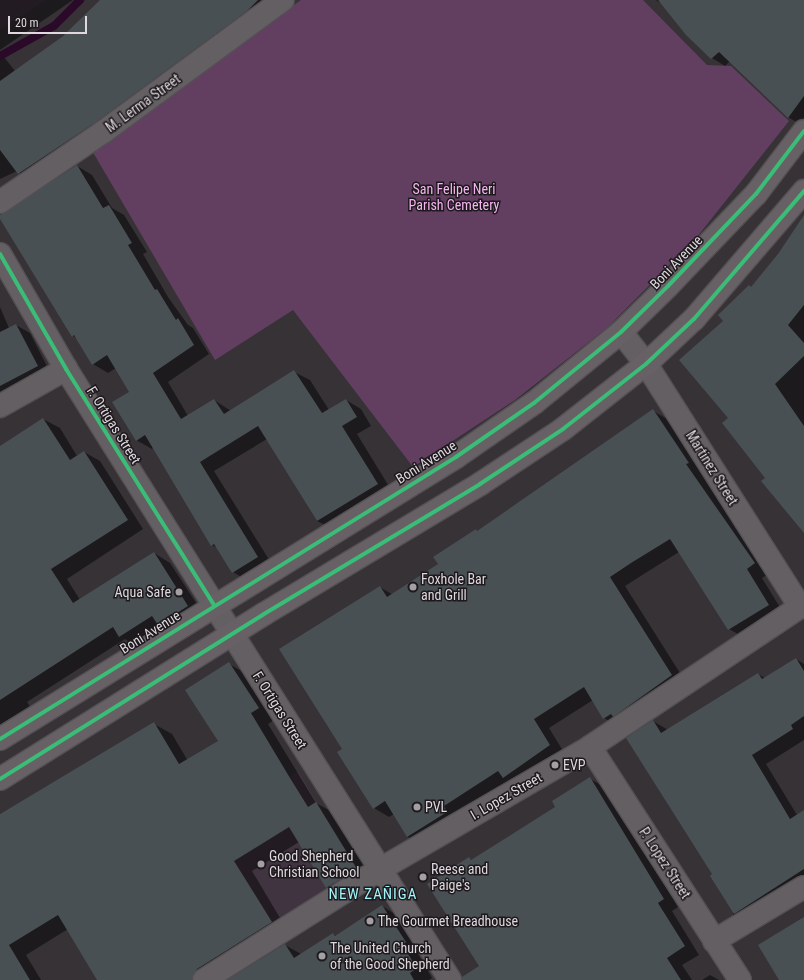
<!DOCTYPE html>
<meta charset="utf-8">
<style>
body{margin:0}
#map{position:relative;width:804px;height:980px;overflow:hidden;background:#363236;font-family:"Roboto Condensed",sans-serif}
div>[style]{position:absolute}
.built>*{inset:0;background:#403440}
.green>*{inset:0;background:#623f60}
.shadow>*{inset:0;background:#0007}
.stream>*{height:8px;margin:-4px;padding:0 4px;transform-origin:4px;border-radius:4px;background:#2a0929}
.building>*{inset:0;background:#485053}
.roads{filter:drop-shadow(1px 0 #545054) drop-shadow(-1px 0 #545054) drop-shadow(0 1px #545054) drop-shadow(0 -1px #545054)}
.minor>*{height:22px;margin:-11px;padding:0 11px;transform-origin:11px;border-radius:11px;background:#645f62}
.tertiary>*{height:22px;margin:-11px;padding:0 11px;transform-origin:11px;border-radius:11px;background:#645f62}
.secondary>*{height:22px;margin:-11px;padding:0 11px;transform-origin:11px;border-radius:11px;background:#676166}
.cycleway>*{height:4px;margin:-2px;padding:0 2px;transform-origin:2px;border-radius:2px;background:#3abd76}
.dots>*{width:11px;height:11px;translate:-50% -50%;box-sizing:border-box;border:2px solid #1d191d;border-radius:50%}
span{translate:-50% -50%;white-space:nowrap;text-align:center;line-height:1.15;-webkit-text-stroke:3px #1d191d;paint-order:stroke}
.street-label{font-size:14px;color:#dfd9de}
.park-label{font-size:14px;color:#f6b5f1}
.poi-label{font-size:14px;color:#dfd9de}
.left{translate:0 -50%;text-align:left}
.right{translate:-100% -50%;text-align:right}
.neighbourhood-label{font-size:15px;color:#a3f5fb;letter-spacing:1px}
.scale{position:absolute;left:8px;top:16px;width:79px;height:18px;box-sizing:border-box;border:2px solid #dfd9de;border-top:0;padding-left:5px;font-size:12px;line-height:14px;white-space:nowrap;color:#dfd9de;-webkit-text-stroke:3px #1d191d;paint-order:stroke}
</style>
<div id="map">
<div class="built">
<div style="clip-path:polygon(0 0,46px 0,0 30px)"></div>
<div style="clip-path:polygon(298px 771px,360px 873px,225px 959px,163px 855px)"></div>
</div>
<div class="green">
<div style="clip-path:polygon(301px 0,643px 0,707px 65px,731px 66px,789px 121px,697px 237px,608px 327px,515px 400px,413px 467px,293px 310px,215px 360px,91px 149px)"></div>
</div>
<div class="shadow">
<div style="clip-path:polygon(0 0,73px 0,0 50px)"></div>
<div style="clip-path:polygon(112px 0,293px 0,36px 184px,17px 171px,0 179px,0 52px,15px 71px)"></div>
<div style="clip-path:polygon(656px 0,804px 0,804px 120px,801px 125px,788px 117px,730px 61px,725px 66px,712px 58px,687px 34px,662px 4px)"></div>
<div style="clip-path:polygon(77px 166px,92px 175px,112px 208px,124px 215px,147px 252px,143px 254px,168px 297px,188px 325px,193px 328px,209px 354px,168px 382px,188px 416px,214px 400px,231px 411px,294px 372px,310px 380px,329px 410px,346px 400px,361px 409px,371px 426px,357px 434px,393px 493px,333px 529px,317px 521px,267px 439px,214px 471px,273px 566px,248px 581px,233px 572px,219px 549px,212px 545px,154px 447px,152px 449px,136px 440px,131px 392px,116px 368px,108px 373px,93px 364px,78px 339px,73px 336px,0 217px)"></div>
<div style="clip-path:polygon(804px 219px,804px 532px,766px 478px,730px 418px,724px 321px,749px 286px,752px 288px,779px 255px)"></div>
<div style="clip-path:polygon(0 307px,9px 328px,16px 325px,30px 333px,51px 374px,0 401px)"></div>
<div style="clip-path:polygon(653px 411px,669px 420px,704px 472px,701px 473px,770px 573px,762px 578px,784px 614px,745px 638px,729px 629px,679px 552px,647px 572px,625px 586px,687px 684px,620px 727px,604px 718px,593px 700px,549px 728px,565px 754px,424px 846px,408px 837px,394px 814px,389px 817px,374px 808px,343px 749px,380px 587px,393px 595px,439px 565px,476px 530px,478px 531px)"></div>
<div style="clip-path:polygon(43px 419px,60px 428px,77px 456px,84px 452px,100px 461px,143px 529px,67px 579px,80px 600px,154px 553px,170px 563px,204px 615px,136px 646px,125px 639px,27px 702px,31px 708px,0 728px,0 447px)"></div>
<div style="clip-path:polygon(796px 659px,804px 664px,804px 740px,766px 764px,797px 815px,804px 811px,804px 888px,747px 924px,733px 915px,733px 910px,714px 874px,653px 721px,668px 730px,758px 674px,765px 678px)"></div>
<div style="clip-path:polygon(evenodd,229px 664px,247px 674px,276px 719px,268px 724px,308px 790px,316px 803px,334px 813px,374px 879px,345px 898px,327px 888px,299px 842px,252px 871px,289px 933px,215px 980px,98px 980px,68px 929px,26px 955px,41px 980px,0 980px,0 814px,154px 724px,172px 734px,188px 761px,219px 741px,229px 664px,361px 866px,362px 867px,334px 885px,334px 882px,361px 866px)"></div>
<div style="clip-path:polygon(590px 779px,605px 787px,678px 907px,672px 911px,699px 955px,682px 965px,692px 980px,479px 980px,480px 967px,469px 858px,473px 861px,557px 807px)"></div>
<div style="clip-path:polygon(382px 906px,398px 916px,421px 952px,418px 954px,432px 978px,429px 980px,229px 980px,285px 945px,301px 954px,333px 934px,336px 936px)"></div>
<div style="clip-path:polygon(710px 975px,719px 980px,702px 980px)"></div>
</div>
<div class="stream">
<div style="left:0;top:56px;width:62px;rotate:-29.1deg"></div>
<div style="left:54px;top:26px;width:37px;rotate:-45deg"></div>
</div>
<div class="building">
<div style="clip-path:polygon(100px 0,258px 0,247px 11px,96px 122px,18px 174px,0 150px,0 81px,63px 36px)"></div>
<div style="clip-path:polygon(658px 0,804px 0,804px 96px,788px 118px,719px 52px,711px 59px,686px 35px)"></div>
<div style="clip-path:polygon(77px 165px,103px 208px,109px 205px,132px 243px,128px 245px,155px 290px,157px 289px,176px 320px,178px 318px,194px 345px,153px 373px,181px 419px,214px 399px,224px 414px,294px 370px,322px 413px,346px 399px,357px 417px,342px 426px,378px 484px,317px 521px,258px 426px,200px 462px,258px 557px,232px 573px,214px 544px,211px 546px,145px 435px,136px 441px,112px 402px,129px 392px,107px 355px,92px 365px,74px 335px,72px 337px,0 219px,0 215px)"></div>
<div style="clip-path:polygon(804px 215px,804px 305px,788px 325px,804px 343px,804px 356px,775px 384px,804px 426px,804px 533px,761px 481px,765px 478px,722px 423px,728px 418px,679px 360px,723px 321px,718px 315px,749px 285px,751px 287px,778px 254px)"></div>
<div style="clip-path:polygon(16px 324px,38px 366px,0 386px,0 332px)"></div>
<div style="clip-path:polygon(653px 409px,689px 463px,686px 464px,755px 563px,747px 569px,769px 605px,728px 630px,670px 539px,631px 563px,610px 577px,672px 675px,613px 717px,611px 714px,603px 719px,584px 687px,534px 719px,550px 745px,503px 778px,498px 771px,444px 806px,447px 812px,407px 837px,385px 801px,373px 809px,337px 752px,342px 749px,279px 649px,380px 586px,387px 597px,438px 564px,433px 557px,476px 529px,477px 531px)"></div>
<div style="clip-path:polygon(43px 418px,70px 460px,84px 451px,128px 520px,51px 569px,73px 603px,154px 552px,188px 606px,158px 625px,152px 616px,119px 637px,113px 627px,0 700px,0 446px)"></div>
<div style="clip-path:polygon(796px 658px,804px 671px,804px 716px,791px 725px,793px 729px,752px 755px,790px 819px,804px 810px,804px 869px,734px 914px,710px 876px,712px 874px,626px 738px,653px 720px,661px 733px,758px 673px,762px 679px)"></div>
<div style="clip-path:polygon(229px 662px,259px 708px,251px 713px,290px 778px,308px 807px,316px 802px,357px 869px,326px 888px,289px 827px,234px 861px,272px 922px,197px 969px,192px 980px,97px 980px,58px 915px,9px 945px,30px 980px,0 980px,0 814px,154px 722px,179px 764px,218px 741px,185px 690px)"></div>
<div style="clip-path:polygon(590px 777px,664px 899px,658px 903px,685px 946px,667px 958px,681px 980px,462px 980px,462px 977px,479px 966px,427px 884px,469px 857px,471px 860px,555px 807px,552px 801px)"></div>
<div style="clip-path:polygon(382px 905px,406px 942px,402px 945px,417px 968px,410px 973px,414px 980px,227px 980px,285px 944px,294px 958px,333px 933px,335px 936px)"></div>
<div style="clip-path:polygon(804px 917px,804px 980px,779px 980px,758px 945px)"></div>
</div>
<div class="roads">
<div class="minor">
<div style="left:0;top:202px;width:125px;rotate:-34.2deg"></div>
<div style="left:103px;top:132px;width:223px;rotate:-36.3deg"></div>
<div style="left:0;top:254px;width:133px;rotate:60.1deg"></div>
<div style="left:66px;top:369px;width:279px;rotate:57.9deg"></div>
<div style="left:621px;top:332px;width:41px;rotate:52deg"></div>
<div style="left:646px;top:364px;width:288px;rotate:57.6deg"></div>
<div style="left:0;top:406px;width:76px;rotate:-29.3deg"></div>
<div style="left:590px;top:747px;width:277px;rotate:57.2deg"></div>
<div style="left:714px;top:941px;width:105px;rotate:-31deg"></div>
<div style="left:204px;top:980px;width:207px;rotate:-32.2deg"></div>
<div style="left:379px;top:870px;width:244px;rotate:-30.2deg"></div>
<div style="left:590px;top:747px;width:252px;rotate:-33.7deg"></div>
<div style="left:800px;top:607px;width:4px"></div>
</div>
<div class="tertiary">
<div style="left:214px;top:605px;width:443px;rotate:57.8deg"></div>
</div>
<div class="secondary">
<div style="left:0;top:739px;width:536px;rotate:-31.73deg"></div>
<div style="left:456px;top:457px;width:95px;rotate:-34.7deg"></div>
<div style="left:534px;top:403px;width:112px;rotate:-39.2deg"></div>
<div style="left:621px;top:332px;width:66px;rotate:-44.4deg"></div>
<div style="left:668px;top:286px;width:127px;rotate:-46.3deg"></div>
<div style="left:756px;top:194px;width:79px;rotate:-52.7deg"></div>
<div style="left:0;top:779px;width:311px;rotate:-32deg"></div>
<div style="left:264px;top:614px;width:252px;rotate:-31deg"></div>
<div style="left:480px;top:484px;width:100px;rotate:-33.5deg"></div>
<div style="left:563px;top:429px;width:105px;rotate:-38.1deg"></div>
<div style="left:646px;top:364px;width:66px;rotate:-43.2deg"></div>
<div style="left:694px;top:319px;width:169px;rotate:-49.3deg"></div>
</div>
</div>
<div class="cycleway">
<div style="left:0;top:254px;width:133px;rotate:60.1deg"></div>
<div style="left:66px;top:369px;width:279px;rotate:57.9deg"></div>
<div style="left:0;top:739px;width:536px;rotate:-31.73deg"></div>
<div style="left:456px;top:457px;width:95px;rotate:-34.7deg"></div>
<div style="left:534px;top:403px;width:112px;rotate:-39.2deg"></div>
<div style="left:621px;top:332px;width:66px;rotate:-44.4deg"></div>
<div style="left:668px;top:286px;width:127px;rotate:-46.3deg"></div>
<div style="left:756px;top:194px;width:79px;rotate:-52.7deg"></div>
<div style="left:0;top:779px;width:311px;rotate:-32deg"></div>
<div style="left:264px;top:614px;width:252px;rotate:-31deg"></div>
<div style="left:480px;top:484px;width:100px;rotate:-33.5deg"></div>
<div style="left:563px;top:429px;width:105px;rotate:-38.1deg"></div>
<div style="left:646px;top:364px;width:66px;rotate:-43.2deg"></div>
<div style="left:694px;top:319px;width:169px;rotate:-49.3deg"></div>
</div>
<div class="dots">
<div style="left:413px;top:587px;background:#a49fa3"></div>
<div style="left:179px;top:592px;background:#a49fa3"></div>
<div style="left:555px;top:765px;background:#a49fa3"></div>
<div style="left:417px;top:807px;background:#a49fa3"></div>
<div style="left:261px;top:864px;background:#a49fa3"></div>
<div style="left:423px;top:877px;background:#a49fa3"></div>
<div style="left:370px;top:921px;background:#a49fa3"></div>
<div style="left:322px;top:956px;background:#a49fa3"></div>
</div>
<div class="street-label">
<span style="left:143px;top:103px;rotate:-36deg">M. Lerma Street</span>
<span style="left:676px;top:262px;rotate:-46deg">Boni Avenue</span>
<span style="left:114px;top:425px;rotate:58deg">F. Ortigas Street</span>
<span style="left:426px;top:462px;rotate:-32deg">Boni Avenue</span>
<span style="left:712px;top:468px;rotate:58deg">Martinez Street</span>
<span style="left:150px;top:632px;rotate:-32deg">Boni Avenue</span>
<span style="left:280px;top:710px;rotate:58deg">F. Ortigas Street</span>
<span style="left:506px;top:796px;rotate:-30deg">I. Lopez Street</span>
<span style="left:665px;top:863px;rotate:57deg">P. Lopez Street</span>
</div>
<div class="park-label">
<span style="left:454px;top:197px">San Felipe Neri<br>Parish Cemetery</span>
</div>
<div class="poi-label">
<span class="left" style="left:421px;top:587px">Foxhole Bar<br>and Grill</span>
<span class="right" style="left:171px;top:592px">Aqua Safe</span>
<span class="left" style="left:563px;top:765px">EVP</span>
<span class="left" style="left:425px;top:807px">PVL</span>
<span class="left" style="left:269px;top:864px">Good Shepherd<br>Christian School</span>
<span class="left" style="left:431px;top:877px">Reese and<br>Paige's</span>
<span class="left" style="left:378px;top:921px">The Gourmet Breadhouse</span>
<span class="left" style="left:330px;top:956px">The United Church<br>of the Good Shepherd</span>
</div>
<div class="neighbourhood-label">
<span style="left:373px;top:895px">NEW ZAÑIGA</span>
</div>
<div class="scale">20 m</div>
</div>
